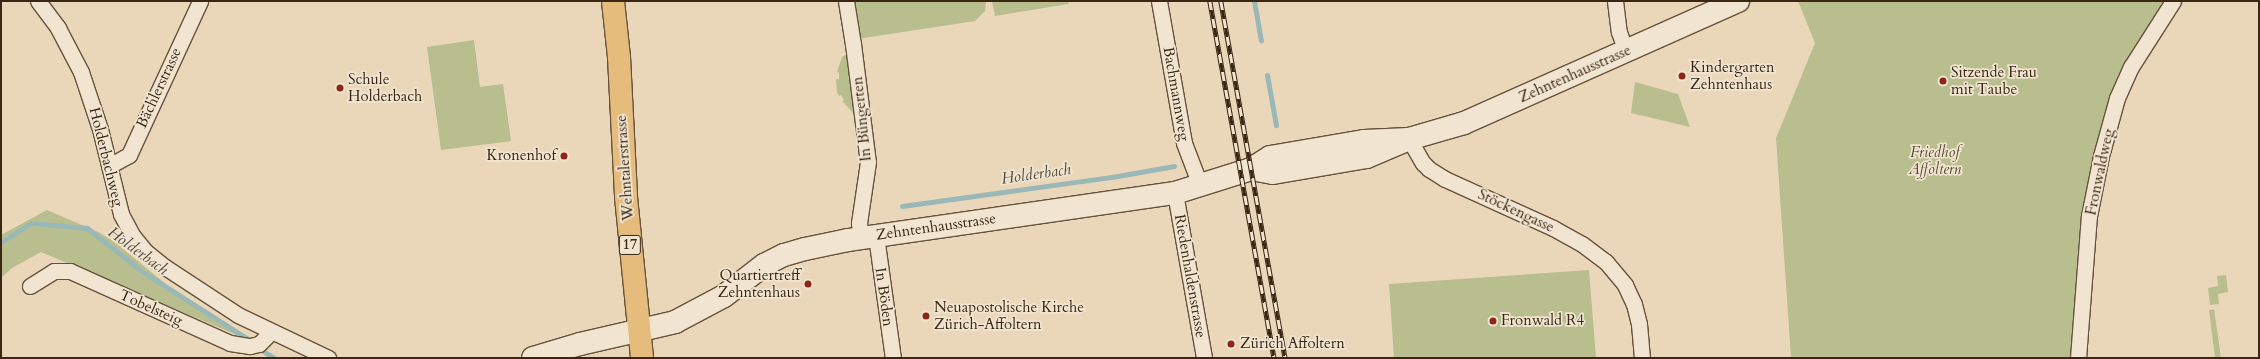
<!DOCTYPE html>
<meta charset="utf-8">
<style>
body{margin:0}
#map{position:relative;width:2260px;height:359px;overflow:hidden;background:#ead7b9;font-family:Cardo,serif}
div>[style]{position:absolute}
.green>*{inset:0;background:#b9be8e}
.stream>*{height:5px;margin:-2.5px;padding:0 2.5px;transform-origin:2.5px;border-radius:2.5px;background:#9ab8b7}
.roads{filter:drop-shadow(1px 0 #66523c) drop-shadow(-1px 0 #66523c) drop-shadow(0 1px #66523c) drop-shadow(0 -1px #66523c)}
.street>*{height:15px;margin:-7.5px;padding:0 7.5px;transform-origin:7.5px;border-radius:7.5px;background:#f1e5d2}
.secondary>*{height:22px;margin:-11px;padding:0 11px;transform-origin:11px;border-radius:11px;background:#f1e5d2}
.primary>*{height:22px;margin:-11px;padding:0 11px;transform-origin:11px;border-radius:11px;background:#e5bc7c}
.rail>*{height:4.5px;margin-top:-2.25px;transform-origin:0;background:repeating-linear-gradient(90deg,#f1e5d2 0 9px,#3a2612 0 18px);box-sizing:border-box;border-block:1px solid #3a2612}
.dots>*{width:11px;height:11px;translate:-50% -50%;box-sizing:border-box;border:2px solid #f1e5d2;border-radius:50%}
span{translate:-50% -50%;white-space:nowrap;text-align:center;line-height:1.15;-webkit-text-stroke:3.5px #f1e5d2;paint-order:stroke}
.shield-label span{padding:1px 3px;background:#f1e5d2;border:1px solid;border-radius:3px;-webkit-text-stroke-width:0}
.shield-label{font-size:14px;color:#3a2612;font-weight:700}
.poi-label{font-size:15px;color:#3a2612}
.left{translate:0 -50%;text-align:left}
.right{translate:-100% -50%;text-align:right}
.street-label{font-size:15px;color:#3a2612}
.park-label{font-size:15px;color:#5a4c31;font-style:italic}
.water-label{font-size:16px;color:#524a3b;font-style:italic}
.frame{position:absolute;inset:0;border:2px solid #3a2612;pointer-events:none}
</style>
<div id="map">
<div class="green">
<div style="clip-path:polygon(850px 1px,986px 1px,986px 3px,985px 11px,975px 21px,857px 39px)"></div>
<div style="clip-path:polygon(992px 1px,1068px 1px,1069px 4px,995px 16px)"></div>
<div style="clip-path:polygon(1798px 1px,2166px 1px,2121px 74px,2072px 358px,1791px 358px,1776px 138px,1815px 43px)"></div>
<div style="clip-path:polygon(474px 40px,480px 87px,503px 84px,511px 141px,441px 150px,427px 47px)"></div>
<div style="clip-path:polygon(850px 52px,855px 115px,842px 101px,844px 100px,841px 95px,839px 96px,837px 92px,836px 79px,839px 79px,839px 73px,837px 72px,842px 57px)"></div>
<div style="clip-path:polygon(1635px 82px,1678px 94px,1690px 127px,1631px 113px)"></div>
<div style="clip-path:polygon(47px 210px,98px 232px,112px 240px,167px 285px,240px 333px,239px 336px,41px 252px,12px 268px,1px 278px,1px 235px)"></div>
<div style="clip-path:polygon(1589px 270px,1596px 358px,1394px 358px,1389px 284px)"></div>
<div style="clip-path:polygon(2226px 275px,2228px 292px,2218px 294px,2219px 304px,2210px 305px,2208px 288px,2218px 286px,2217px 276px)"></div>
<div style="clip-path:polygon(2214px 309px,2221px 358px,2215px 358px,2209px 310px)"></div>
</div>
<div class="stream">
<div style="left:1254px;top:1px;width:40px;rotate:80deg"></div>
<div style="left:1267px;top:75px;width:51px;rotate:79.8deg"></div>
<div style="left:902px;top:206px;width:212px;rotate:-7.9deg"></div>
<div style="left:1112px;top:177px;width:63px;rotate:-10.1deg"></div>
<div style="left:1px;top:242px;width:36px;rotate:-32deg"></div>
<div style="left:32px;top:223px;width:55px;rotate:5.2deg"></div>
<div style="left:87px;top:228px;width:71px;rotate:38.2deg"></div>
<div style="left:143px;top:272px;width:128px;rotate:32.6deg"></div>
<div style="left:263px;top:351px;width:13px;rotate:32deg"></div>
</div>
<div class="roads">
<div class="street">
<div style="left:38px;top:1px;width:34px;rotate:53deg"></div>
<div style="left:58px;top:28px;width:50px;rotate:62.4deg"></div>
<div style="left:81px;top:72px;width:60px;rotate:71.6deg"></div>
<div style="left:100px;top:129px;width:88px;rotate:76.1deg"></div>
<div style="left:121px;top:214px;width:24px;rotate:62deg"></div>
<div style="left:132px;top:235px;width:21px;rotate:51deg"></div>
<div style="left:145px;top:251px;width:26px;rotate:39deg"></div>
<div style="left:165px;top:267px;width:87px;rotate:33.3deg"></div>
<div style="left:238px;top:315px;width:100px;rotate:25.5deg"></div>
<div style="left:846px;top:1px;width:44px;rotate:80.8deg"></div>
<div style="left:853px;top:44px;width:119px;rotate:82.8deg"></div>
<div style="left:868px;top:162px;width:62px;rotate:98.4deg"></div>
<div style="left:859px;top:223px;width:15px;rotate:82deg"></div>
<div style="left:1159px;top:1px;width:144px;rotate:80deg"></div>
<div style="left:1184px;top:143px;width:45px;rotate:69.1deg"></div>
<div style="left:1615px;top:1px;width:31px;rotate:83deg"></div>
<div style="left:1619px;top:32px;width:20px;rotate:70deg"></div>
<div style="left:1409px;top:139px;width:28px;rotate:60deg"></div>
<div style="left:1423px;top:163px;width:8px;rotate:45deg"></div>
<div style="left:1429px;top:169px;width:19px;rotate:32deg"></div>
<div style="left:1445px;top:179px;width:119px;rotate:24.4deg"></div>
<div style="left:1553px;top:228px;width:33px;rotate:29deg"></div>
<div style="left:1582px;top:244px;width:30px;rotate:37deg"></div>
<div style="left:1606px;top:262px;width:30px;rotate:50deg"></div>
<div style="left:1625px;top:285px;width:21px;rotate:65deg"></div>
<div style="left:1634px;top:304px;width:21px;rotate:76deg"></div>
<div style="left:1639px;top:324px;width:34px;rotate:85deg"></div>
<div style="left:109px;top:166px;width:23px;rotate:-29deg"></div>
<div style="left:129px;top:155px;width:170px;rotate:-65.2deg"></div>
<div style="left:1175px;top:193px;width:168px;rotate:80deg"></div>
<div style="left:876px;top:236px;width:123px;rotate:82.1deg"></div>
<div style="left:30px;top:286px;width:28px;rotate:-32deg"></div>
<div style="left:54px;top:271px;width:16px"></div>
<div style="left:70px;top:271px;width:175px;rotate:24.2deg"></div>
<div style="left:230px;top:343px;width:20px;rotate:9deg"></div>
<div style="left:250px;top:346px;width:9px;rotate:-13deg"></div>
<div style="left:259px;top:344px;width:17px;rotate:-45deg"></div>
<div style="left:2078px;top:358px;width:142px;rotate:-85.6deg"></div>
<div style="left:2089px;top:216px;width:61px;rotate:-78.7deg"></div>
<div style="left:2101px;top:156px;width:60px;rotate:-74.6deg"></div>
<div style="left:2117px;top:98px;width:34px;rotate:-66deg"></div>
<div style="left:2131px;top:67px;width:78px;rotate:-57.5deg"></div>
</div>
<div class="secondary">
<div style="left:1251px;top:169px;width:22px;rotate:10deg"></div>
<div style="left:1273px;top:173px;width:95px;rotate:-9.7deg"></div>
<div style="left:1367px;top:157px;width:46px;rotate:-23.2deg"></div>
<div style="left:1409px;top:139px;width:57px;rotate:-16.2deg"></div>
<div style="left:1464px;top:123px;width:300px;rotate:-24deg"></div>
<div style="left:533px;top:358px;width:49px;rotate:-16.6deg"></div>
<div style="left:580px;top:344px;width:98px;rotate:-13deg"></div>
<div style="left:675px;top:322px;width:55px;rotate:-28deg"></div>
<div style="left:724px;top:296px;width:51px;rotate:-37.8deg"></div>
<div style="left:764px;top:265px;width:22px;rotate:-27deg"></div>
<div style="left:784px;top:255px;width:22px;rotate:-16deg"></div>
<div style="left:805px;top:249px;width:44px;rotate:-11.8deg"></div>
<div style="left:848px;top:240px;width:330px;rotate:-8.2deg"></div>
<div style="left:1175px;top:193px;width:80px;rotate:-17.5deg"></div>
<div style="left:1251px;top:169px;width:22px;rotate:-32deg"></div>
<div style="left:1270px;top:157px;width:95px;rotate:-9.7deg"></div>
<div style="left:1364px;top:141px;width:45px;rotate:-2.5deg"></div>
</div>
<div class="primary">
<div style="left:613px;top:1px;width:56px;rotate:83.9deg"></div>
<div style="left:619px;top:57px;width:140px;rotate:87.1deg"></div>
<div style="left:626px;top:197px;width:162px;rotate:84.3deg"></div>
</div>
</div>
<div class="rail">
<div style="left:1210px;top:1px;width:363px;rotate:79.8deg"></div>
<div style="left:1221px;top:1px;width:363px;rotate:79.8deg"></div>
</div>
<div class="dots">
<div style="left:1682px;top:76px;background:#8f2418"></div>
<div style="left:1943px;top:81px;background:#8f2418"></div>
<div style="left:340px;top:88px;background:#8f2418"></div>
<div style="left:564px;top:156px;background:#8f2418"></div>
<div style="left:808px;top:284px;background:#8f2418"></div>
<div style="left:926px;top:316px;background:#8f2418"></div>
<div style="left:1493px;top:321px;background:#8f2418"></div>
<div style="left:1231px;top:344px;background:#8f2418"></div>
</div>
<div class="shield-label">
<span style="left:630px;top:245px">17</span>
</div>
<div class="poi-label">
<span class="left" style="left:1690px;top:76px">Kindergarten<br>Zehntenhaus</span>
<span class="left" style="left:1951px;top:81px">Sitzende Frau<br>mit Taube</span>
<span class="left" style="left:348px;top:88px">Schule<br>Holderbach</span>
<span class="right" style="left:556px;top:156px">Kronenhof</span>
<span class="right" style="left:800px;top:284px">Quartiertreff<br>Zehntenhaus</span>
<span class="left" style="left:934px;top:316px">Neuapostolische Kirche<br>Zürich-Affoltern</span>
<span class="left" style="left:1501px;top:321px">Fronwald R4</span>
<span class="left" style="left:1240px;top:344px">Zürich Affoltern</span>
</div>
<div class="street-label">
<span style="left:1575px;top:74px;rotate:-24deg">Zehntenhausstrasse</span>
<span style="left:159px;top:88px;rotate:-65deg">Bächlerstrasse</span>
<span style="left:1176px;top:94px;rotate:80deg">Bachmannweg</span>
<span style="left:862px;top:119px;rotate:-96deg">In Büngerten</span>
<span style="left:106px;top:157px;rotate:76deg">Holderbachweg</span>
<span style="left:625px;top:168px;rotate:-94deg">Wehntalerstrasse</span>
<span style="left:2100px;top:172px;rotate:-78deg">Fronwaldweg</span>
<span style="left:1516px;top:211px;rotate:25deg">Stöckengasse</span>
<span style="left:936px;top:227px;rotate:-8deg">Zehntenhausstrasse</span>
<span style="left:1190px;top:276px;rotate:80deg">Riedenhaldenstrasse</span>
<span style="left:884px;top:297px;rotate:82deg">In Böden</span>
<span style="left:151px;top:308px;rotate:24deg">Tobelsteig</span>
</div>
<div class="park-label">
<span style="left:1935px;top:161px">Friedhof<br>Affoltern</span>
</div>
<div class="water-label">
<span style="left:1036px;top:174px;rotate:-8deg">Holderbach</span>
<span style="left:138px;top:251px;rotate:36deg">Holderbach</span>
</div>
<div class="frame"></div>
</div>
